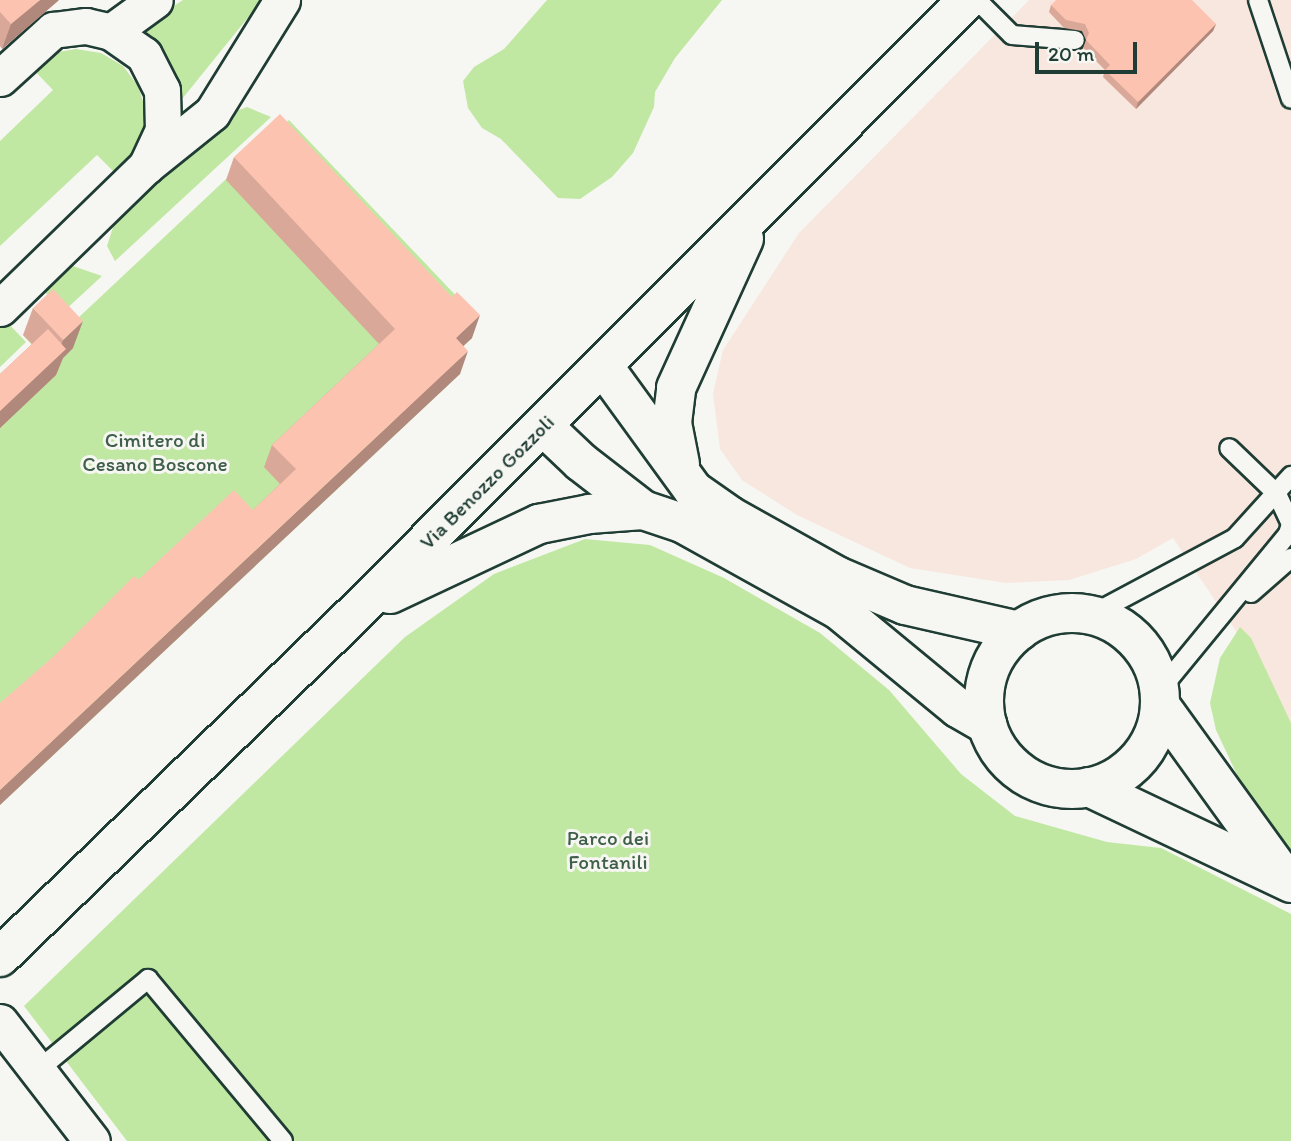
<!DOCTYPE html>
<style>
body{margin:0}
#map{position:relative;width:1291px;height:1141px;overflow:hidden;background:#f6f6f2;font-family:Itim,sans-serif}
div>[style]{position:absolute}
.built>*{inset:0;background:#f8e7de}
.green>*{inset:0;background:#c1e8a2}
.roads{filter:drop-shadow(2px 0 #1f3d34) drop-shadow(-2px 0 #1f3d34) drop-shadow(0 2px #1f3d34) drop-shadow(0 -2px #1f3d34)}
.service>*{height:18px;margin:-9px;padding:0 9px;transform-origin:9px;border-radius:9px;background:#f6f6f2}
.minor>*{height:35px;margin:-17.5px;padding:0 17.5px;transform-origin:17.5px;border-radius:17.5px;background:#f6f6f2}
.tertiary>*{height:38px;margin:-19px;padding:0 19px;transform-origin:19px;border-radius:19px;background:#f6f6f2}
.tertiary>.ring{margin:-19px;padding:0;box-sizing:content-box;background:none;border:38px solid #f6f6f2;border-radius:50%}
.wall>*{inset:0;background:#d9a898}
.shaded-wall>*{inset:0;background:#b0887c}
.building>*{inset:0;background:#fcc3b1}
span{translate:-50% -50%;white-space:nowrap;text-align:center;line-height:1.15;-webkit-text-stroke:6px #f6f6f2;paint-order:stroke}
.park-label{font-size:21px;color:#3f5f4a}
.street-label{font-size:21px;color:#1f3d34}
.scale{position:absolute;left:1035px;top:42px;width:102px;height:32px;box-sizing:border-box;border:4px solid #1f3d34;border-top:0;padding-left:9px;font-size:21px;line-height:24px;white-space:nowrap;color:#1f3d34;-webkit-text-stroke:5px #f6f6f2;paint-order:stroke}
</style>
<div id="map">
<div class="built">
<div style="clip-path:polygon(1029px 0,1291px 0,1291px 734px,1248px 649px,1173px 538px,1136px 559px,1069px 580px,1006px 583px,910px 568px,797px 515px,742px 480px,720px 449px,713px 394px,723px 350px,799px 233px)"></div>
</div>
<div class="green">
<div style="clip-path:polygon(183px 0,262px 0,178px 104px,136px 31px)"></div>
<div style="clip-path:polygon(547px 0,722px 0,675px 58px,655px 92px,654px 107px,633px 153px,612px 177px,580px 199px,558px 198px,501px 139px,482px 128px,468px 108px,463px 81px,474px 67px,504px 49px)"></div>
<div style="clip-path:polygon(76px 49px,101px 53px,123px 66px,138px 86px,146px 110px,145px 135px,120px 178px,97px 155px,0 246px,0 141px,53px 90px,30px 66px,52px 53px)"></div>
<div style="clip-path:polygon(247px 107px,271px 117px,115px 261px,107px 246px,116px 218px,228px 114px)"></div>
<div style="clip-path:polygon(289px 120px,462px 302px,472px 338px,448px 361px,460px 374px,0 805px,0 391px,40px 354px,23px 335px,44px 316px,61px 334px)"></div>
<div style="clip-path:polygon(73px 266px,102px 276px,63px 312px,44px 291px)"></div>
<div style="clip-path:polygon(5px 320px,26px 342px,0 367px,0 325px)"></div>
<div style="clip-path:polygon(585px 539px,650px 545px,724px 578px,820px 633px,889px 690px,961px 774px,1015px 816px,1107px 842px,1161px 848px,1291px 914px,1291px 1141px,127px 1141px,24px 1006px,405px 637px,494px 574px)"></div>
<div style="clip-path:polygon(1240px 627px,1251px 638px,1291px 723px,1291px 850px,1240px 781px,1216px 730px,1210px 703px,1220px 658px)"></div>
</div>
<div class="roads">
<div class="service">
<div style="left:977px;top:0;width:49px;rotate:45deg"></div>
<div style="left:1012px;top:35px;width:63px;rotate:4.5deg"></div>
<div style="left:1258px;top:0;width:104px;rotate:71.6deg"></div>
<div style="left:1251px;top:593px;width:53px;rotate:-41.2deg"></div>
<div style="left:1091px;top:615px;width:163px;rotate:-28.1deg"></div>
<div style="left:1235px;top:538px;width:84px;rotate:-47.9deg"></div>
<div style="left:1159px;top:691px;width:203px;rotate:-50.6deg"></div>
<div style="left:1288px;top:534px;width:10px;rotate:-73deg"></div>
<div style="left:1291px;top:524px;width:33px;rotate:-115deg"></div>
<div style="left:1277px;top:494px;width:66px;rotate:-136.2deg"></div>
<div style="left:38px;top:1070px;width:143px;rotate:-39.6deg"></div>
<div style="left:148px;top:979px;width:211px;rotate:50.2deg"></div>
</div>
<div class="minor">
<div style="left:111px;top:32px;width:54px;rotate:-36deg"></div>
<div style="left:0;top:78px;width:72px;rotate:-42.2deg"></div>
<div style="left:53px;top:30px;width:33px;rotate:-7deg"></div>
<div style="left:86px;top:26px;width:26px;rotate:13deg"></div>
<div style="left:111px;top:32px;width:40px;rotate:34.9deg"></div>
<div style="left:144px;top:55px;width:39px;rotate:63deg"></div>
<div style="left:162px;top:90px;width:40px;rotate:88.6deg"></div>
<div style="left:163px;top:130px;width:40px;rotate:115deg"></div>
<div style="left:0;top:308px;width:204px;rotate:-44.2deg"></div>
<div style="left:146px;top:166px;width:85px;rotate:-38.8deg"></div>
<div style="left:212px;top:113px;width:133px;rotate:-58.2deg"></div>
<div style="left:0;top:1022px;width:150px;rotate:52.3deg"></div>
</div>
<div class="tertiary">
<div style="left:603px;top:366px;width:153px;rotate:54deg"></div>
<div style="left:693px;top:490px;width:45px;rotate:35.1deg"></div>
<div style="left:730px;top:516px;width:123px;rotate:29.3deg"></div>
<div style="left:837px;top:576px;width:74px;rotate:23.1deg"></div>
<div style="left:905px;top:605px;width:117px;rotate:12.8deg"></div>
<div style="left:543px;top:426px;width:52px;rotate:43.5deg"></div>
<div style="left:581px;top:462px;width:78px;rotate:37.7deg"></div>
<div style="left:643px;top:510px;width:41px;rotate:18.4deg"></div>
<div style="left:682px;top:523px;width:179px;rotate:29deg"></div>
<div style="left:839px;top:610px;width:154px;rotate:39.5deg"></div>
<div style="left:958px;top:708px;width:34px;rotate:30deg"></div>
<div style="left:680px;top:464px;width:42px;rotate:-101deg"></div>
<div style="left:672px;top:423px;width:35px;rotate:-83deg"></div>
<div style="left:676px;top:388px;width:164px;rotate:-65.5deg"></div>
<div style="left:390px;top:594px;width:165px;rotate:-25.2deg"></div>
<div style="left:539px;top:524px;width:51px;rotate:-11.3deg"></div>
<div style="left:589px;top:514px;width:54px;rotate:-4.2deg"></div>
<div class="ring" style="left:984px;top:613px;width:138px;height:138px"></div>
<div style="left:1160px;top:705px;width:207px;rotate:54.2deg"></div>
<div style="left:1089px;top:787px;width:224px;rotate:25.4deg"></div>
<div style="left:0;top:957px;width:497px;rotate:-44.1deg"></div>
<div style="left:357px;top:611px;width:863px;rotate:-45.05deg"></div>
</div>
</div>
<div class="wall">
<div style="clip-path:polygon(0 0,58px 1px,2px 49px,0 46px)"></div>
<div style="clip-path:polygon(1051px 5px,1216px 24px,1213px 31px,1136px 109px,1103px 77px,1105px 70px,1083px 48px,1086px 40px,1082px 31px,1064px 28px,1049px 12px)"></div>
<div style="clip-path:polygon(234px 157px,472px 338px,463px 346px,460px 374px,54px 656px,138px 580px,253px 510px,280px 484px,264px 467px,272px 445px,379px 344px,226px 180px)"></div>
<div style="clip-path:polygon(33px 308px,73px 348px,63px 358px,56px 375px,0 428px,0 374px,32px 344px,23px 335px)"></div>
</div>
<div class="shaded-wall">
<div style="clip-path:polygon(40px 0,59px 0,2px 49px,11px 24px)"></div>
<div style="clip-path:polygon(1216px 24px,1213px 31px,1136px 109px,1138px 102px)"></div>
<div style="clip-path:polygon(480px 315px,472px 338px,447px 361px,456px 338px)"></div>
<div style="clip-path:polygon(83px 321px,73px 348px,63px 358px,56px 375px,0 428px,0 411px,56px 358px,63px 340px)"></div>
<div style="clip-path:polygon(468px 351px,460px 374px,0 805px,0 790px)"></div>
</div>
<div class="building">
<div style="clip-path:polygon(0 0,40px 0,11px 24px,0 12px)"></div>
<div style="clip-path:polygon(1056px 0,1192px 0,1216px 24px,1138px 102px,1105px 70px,1110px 65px,1086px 40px,1089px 33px,1085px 24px,1066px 20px,1051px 5px)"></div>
<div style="clip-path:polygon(280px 114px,452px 297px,457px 292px,480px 315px,456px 338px,468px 351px,0 790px,0 703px,54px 656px,134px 576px,138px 580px,234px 490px,253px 510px,296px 469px,272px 445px,395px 329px,234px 157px)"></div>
<div style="clip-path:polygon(53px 289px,83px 321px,63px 340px,33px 308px)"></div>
<div style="clip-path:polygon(48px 329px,66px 349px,0 411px,0 374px)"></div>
</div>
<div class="park-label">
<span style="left:155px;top:452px">Cimitero di<br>Cesano Boscone</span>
<span style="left:608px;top:850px">Parco dei<br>Fontanili</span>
</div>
<div class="street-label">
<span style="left:487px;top:482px;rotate:-45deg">Via Benozzo Gozzoli</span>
</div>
<div class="scale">20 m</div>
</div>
